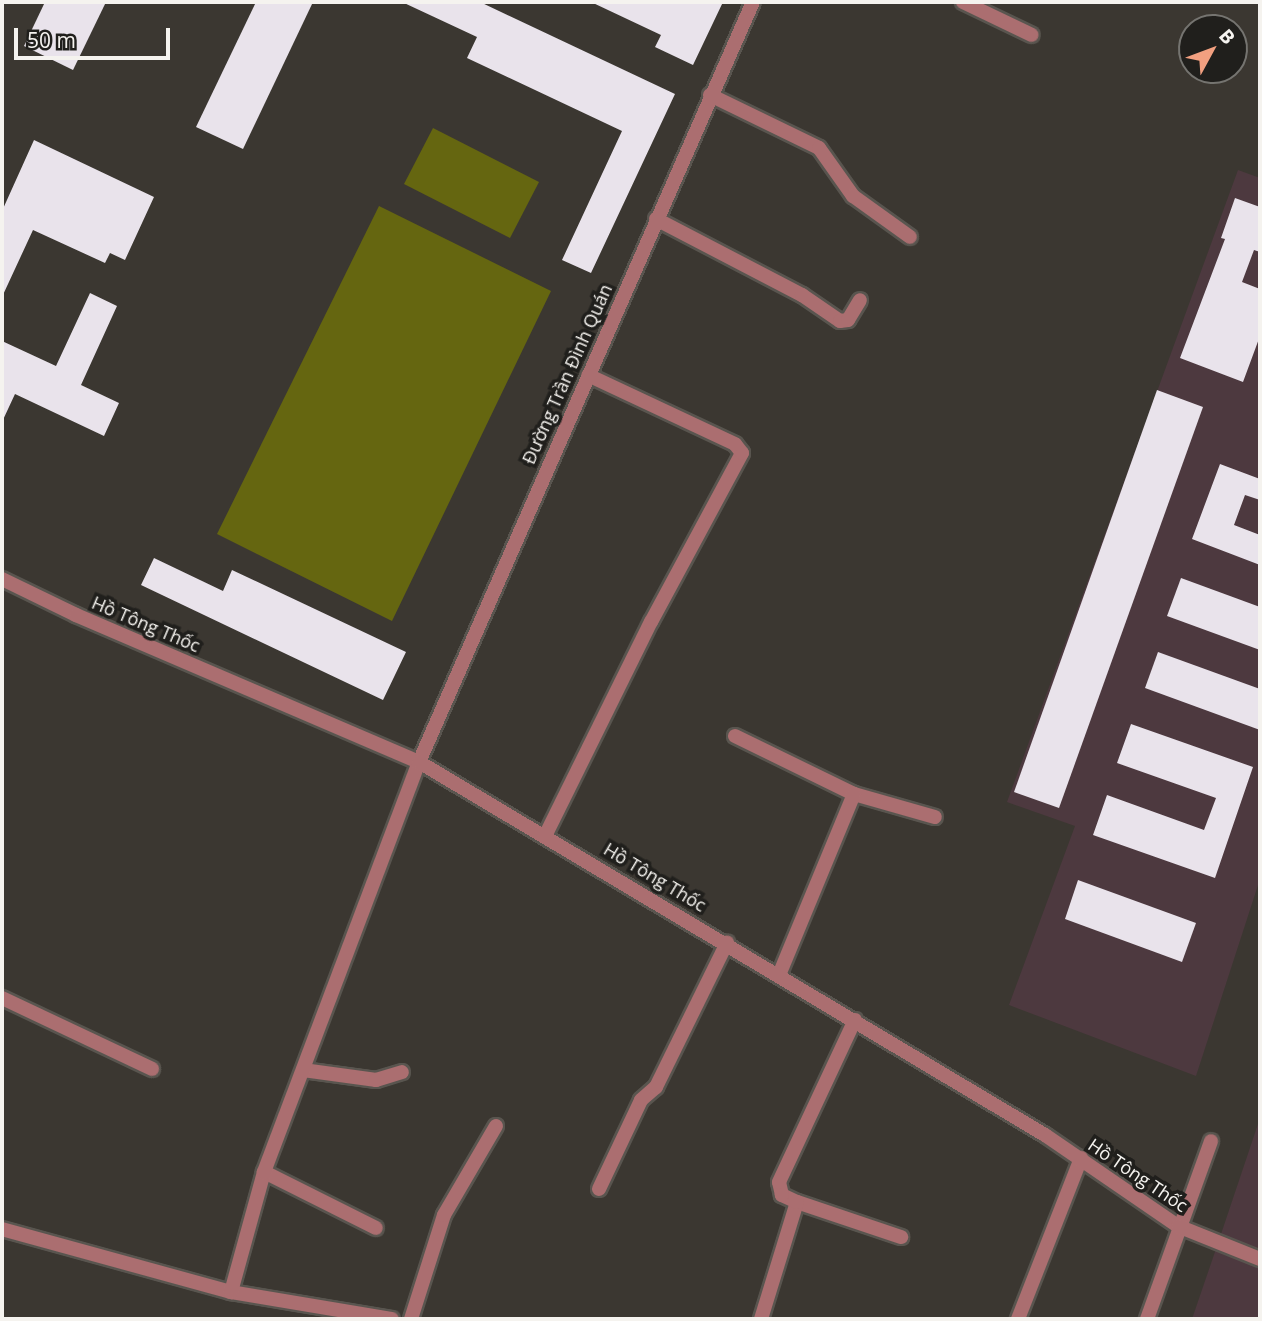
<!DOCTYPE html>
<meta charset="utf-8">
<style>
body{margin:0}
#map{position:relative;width:1262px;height:1321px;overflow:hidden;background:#3b3731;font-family:"Open Sans",sans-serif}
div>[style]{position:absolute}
.medical>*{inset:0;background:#4d393f}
.green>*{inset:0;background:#656610}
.building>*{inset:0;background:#e9e3eb}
.roads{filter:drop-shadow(2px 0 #59554f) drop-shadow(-2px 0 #59554f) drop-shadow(0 2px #59554f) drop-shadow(0 -2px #59554f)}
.minor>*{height:14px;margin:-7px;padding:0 7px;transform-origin:7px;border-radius:7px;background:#ab6e70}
.tertiary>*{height:14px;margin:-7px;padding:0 7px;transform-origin:7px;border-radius:7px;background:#ab6e70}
span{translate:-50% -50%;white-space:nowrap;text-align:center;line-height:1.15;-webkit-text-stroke:7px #201f1c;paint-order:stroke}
.street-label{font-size:18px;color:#f5f3ef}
.frame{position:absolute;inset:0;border:4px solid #f5f3ef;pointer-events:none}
.north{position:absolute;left:1178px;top:14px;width:70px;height:70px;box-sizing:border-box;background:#201f1c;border:2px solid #757470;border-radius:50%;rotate:49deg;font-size:19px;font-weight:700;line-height:28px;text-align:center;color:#f5f3ef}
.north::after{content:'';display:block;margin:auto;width:24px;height:32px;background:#f2a080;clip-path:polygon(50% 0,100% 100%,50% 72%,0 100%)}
.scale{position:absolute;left:14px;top:28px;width:156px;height:32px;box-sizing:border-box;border:4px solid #f5f3ef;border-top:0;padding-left:9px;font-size:21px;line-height:24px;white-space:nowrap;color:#f5f3ef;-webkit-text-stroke:5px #201f1c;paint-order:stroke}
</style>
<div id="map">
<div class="medical">
<div style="clip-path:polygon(1238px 170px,1260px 178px,1260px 879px,1196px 1076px,1009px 1005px,1075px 826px,1007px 802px)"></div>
<div style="clip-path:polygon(1260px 1118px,1260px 1319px,1192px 1319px,1218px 1243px)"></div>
</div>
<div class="green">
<div style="clip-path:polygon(433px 128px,539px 182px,510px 238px,404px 184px)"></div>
<div style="clip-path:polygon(379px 206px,551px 291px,392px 621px,217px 534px)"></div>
</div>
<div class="building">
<div style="clip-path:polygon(45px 2px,106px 2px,73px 70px,24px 46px)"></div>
<div style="clip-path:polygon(256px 2px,313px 2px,243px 149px,196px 127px)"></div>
<div style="clip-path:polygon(402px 2px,480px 2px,675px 94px,591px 273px,562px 260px,622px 131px,467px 58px,477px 37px)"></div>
<div style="clip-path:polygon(591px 2px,723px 2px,693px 65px,655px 47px,661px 35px)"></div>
<div style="clip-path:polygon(34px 140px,154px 197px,125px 260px,110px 253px,105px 263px,33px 230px,2px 297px,2px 211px)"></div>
<div style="clip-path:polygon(1235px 198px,1260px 207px,1260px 252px,1254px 250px,1242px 282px,1260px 289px,1260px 336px,1243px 382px,1180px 358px,1225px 239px,1221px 238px)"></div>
<div style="clip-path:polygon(90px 293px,117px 306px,81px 385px,119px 403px,104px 436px,15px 394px,2px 422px,2px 341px,56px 366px)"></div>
<div style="clip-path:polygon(1157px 390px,1203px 407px,1059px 808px,1014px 792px)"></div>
<div style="clip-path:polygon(1220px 464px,1260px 479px,1260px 500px,1245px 495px,1234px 525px,1260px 535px,1260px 565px,1192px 539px)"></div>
<div style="clip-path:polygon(154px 558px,223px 591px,232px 570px,406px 652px,383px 700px,141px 585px)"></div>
<div style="clip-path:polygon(1181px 578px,1260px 607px,1260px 650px,1167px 616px)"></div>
<div style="clip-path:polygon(1158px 652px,1260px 689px,1260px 730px,1145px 688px)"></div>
<div style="clip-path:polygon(1131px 724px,1253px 767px,1215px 878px,1093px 835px,1107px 795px,1204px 830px,1216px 798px,1117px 763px)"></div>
<div style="clip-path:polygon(1078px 880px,1196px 923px,1182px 962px,1065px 919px)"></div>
</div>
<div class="roads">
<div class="minor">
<div style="left:963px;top:2px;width:76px;rotate:25.6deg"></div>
<div style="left:710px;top:95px;width:121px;rotate:25.9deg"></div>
<div style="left:819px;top:148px;width:59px;rotate:54.7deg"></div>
<div style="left:853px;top:196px;width:70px;rotate:35.7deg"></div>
<div style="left:656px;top:219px;width:165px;rotate:27.5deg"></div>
<div style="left:802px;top:295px;width:46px;rotate:34.4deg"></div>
<div style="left:840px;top:321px;width:8px;rotate:-7deg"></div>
<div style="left:848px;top:320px;width:23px;rotate:-59deg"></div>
<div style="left:735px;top:736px;width:132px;rotate:26deg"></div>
<div style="left:854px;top:794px;width:84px;rotate:15.9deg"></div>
<div style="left:546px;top:834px;width:237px;rotate:-63.7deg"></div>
<div style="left:651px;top:622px;width:192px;rotate:-61.7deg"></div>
<div style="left:742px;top:453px;width:11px;rotate:-128deg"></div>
<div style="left:735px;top:444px;width:162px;rotate:-154.9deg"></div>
<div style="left:779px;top:975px;width:196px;rotate:-67.5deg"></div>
<div style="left:2px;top:998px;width:166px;rotate:25.3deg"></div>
<div style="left:303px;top:1070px;width:74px;rotate:7.8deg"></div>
<div style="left:376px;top:1080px;width:27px;rotate:-17deg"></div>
<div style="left:264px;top:1172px;width:125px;rotate:26.6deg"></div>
<div style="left:599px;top:1189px;width:98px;rotate:-64.7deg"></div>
<div style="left:641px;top:1100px;width:20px;rotate:-41deg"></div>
<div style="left:656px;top:1087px;width:161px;rotate:-63.8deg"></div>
<div style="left:797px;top:1202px;width:110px;rotate:18.6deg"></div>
<div style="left:2px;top:1229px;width:238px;rotate:15.4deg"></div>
<div style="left:231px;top:1292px;width:163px;rotate:9.5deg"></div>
<div style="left:231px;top:1292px;width:124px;rotate:-74.6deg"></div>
<div style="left:264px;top:1172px;width:438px;rotate:-69.3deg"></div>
<div style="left:419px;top:762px;width:830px;rotate:-66.28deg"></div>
<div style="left:411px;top:1319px;width:109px;rotate:-72.4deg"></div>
<div style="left:444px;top:1215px;width:103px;rotate:-59.7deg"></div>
<div style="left:761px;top:1319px;width:122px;rotate:-72.9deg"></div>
<div style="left:797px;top:1202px;width:17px;rotate:-155deg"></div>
<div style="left:782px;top:1195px;width:13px;rotate:-103deg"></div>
<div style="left:779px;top:1182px;width:179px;rotate:-64.9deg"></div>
<div style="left:1018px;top:1319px;width:173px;rotate:-68.6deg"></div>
<div style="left:1147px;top:1319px;width:189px;rotate:-70.2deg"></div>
</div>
<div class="tertiary">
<div style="left:2px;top:579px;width:82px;rotate:25.9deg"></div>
<div style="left:76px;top:615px;width:373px;rotate:23.2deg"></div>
<div style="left:419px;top:762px;width:729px;rotate:30.79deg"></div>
<div style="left:1045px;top:1135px;width:161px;rotate:34.4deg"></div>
<div style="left:1178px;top:1226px;width:88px;rotate:21.9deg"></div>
</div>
</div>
<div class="street-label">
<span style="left:567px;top:374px;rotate:-66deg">Đường Trần Đình Quán</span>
<span style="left:146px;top:624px;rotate:23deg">Hồ Tông Thốc</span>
<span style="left:655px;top:877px;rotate:31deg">Hồ Tông Thốc</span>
<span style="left:1138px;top:1175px;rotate:34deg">Hồ Tông Thốc</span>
</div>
<div class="frame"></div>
<div class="north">B</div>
<div class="scale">50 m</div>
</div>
